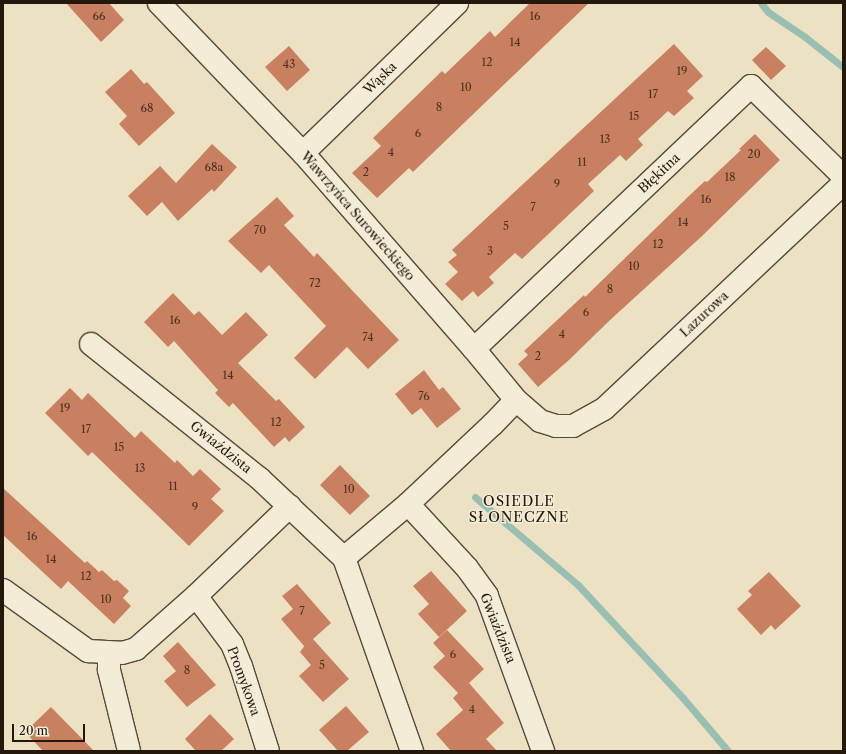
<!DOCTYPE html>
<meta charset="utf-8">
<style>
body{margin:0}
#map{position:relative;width:846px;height:754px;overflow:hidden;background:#ece1c2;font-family:"Libre Caslon Text",serif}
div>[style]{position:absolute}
.stream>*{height:7px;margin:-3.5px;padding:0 3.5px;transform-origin:3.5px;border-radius:3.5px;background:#99beb2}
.building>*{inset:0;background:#c88061}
.roads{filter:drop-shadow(1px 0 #564a3a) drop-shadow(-1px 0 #564a3a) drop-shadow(0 1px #564a3a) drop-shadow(0 -1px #564a3a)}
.minor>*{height:22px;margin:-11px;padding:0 11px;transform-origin:11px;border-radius:11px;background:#f3ecd7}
span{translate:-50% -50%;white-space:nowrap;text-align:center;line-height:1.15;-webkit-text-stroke:3px #f3ecd7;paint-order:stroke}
.number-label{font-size:11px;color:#4d3221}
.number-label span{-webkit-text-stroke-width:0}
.street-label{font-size:13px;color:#24180c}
.neighbourhood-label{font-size:14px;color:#24180c;letter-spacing:1px}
.frame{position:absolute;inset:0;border:4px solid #24180c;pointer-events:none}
.scale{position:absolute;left:12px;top:724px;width:73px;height:18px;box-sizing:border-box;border:2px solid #24180c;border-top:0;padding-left:5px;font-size:12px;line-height:14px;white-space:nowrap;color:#24180c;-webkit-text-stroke:3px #f3ecd7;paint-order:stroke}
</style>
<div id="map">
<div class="stream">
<div style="left:761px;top:3px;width:11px;rotate:52deg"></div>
<div style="left:768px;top:12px;width:45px;rotate:34deg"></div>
<div style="left:805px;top:37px;width:48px;rotate:38.3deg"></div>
<div style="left:475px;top:497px;width:135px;rotate:40.5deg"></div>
<div style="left:578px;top:585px;width:154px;rotate:47.1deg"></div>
<div style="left:683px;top:698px;width:70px;rotate:49.7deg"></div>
</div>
<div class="building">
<div style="clip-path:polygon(66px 3px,109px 3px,124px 20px,101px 42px)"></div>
<div style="clip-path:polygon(530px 3px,589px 3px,413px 172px,409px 168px,377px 198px,352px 173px,381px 146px,373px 138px,442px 71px,445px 74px,490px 31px,495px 37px)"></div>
<div style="clip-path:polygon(674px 44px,703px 76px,687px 91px,694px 98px,674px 116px,668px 111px,638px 139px,643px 145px,626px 161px,620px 155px,588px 184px,594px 191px,522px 259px,515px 253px,489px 277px,494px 283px,478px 297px,473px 291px,462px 301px,445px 284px,458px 272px,448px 262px,457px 255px,452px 250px)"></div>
<div style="clip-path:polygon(289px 46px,310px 70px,287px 91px,265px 67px)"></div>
<div style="clip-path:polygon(766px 47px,786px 66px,771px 80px,752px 60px)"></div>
<div style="clip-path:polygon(131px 69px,144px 84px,147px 82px,175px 113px,139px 146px,119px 124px,127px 116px,105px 92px)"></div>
<div style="clip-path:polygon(755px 134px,780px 160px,701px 237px,609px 321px,569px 360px,538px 387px,518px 364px,528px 355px,524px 351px,584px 295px,585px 297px,692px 193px,705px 181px,707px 182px,741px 150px,739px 149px)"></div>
<div style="clip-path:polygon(212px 144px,237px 167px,214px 192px,212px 189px,178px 221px,162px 202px,147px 216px,128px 196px,160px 166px,176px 183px)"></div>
<div style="clip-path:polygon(277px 197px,294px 216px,284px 225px,314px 257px,317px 253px,399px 340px,368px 369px,347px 347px,315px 379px,294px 358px,326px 326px,269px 265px,261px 273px,228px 241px)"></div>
<div style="clip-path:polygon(173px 293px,194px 315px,199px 311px,222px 335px,246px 312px,268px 335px,238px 363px,276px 401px,279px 399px,305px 427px,289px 442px,285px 437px,274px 447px,233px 403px,229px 407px,215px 393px,218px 390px,174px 341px,168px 347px,144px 322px)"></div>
<div style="clip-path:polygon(424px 370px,439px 390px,443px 387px,461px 409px,437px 428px,421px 408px,412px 415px,395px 394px)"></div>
<div style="clip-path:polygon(70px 388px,82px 400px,88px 393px,135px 438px,141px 431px,175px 463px,177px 460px,193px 476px,200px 469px,221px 489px,211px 499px,224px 511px,189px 546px,92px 452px,88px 456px,45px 413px)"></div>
<div style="clip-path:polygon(340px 465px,370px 496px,350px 515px,320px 485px)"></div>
<div style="clip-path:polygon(3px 488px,85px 563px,87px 561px,99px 572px,102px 570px,114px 581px,117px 580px,129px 591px,123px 598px,131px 606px,114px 624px,68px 581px,61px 589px,3px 535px)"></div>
<div style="clip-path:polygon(431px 571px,467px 611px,439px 637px,418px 614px,429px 604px,413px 586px)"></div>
<div style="clip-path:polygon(769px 572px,801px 606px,775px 630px,771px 625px,761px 635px,737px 609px,752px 595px,748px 591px)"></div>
<div style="clip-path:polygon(297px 584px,331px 623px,313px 639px,349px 679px,323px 702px,299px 676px,311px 665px,300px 652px,305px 645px,304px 646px,281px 619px,293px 609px,282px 596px)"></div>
<div style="clip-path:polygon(447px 630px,484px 669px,469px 683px,504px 723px,486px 739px,497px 751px,451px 751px,436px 734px,463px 710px,453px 698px,458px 693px,433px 667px,445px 656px,433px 643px)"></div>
<div style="clip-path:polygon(178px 642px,216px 685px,187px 707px,164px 681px,176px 671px,163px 656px)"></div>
<div style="clip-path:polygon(346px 706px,369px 732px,347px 751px,338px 751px,319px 730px)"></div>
<div style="clip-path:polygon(51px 707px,94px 751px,43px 751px,25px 732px)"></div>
<div style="clip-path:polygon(210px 714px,234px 739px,221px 751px,196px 751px,185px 739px)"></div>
</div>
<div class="roads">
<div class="minor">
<div style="left:159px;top:3px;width:208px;rotate:46.2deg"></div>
<div style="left:303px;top:153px;width:260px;rotate:48.9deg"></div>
<div style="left:474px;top:349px;width:66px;rotate:50.5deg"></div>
<div style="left:516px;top:400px;width:32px;rotate:41deg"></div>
<div style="left:540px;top:421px;width:17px;rotate:17deg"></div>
<div style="left:556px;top:426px;width:17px"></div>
<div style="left:573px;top:426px;width:35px;rotate:-29deg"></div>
<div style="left:604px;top:409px;width:328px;rotate:-43.3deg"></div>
<div style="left:303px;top:153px;width:215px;rotate:-44.2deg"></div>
<div style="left:91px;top:344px;width:215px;rotate:38.6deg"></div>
<div style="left:259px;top:478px;width:117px;rotate:43.3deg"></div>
<div style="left:344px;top:558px;width:84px;rotate:-40.2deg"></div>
<div style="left:408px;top:504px;width:117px;rotate:-43.3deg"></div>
<div style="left:493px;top:424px;width:33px;rotate:-46deg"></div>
<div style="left:474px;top:349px;width:382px;rotate:-43.5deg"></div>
<div style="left:751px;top:86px;width:129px;rotate:44.4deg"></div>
<div style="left:408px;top:504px;width:87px;rotate:47.3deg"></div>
<div style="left:467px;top:568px;width:34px;rotate:54deg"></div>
<div style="left:487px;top:596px;width:165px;rotate:70.1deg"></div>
<div style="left:344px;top:558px;width:205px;rotate:70.6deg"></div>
<div style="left:3px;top:590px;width:105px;rotate:35.7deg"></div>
<div style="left:88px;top:651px;width:34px;rotate:3deg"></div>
<div style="left:122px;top:653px;width:15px;rotate:-16deg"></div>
<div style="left:136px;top:649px;width:80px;rotate:-41.5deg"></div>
<div style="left:196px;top:596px;width:130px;rotate:-43.8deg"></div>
<div style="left:196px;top:596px;width:60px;rotate:53.1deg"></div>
<div style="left:232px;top:644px;width:24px;rotate:68deg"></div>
<div style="left:241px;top:666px;width:89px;rotate:72.4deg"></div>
<div style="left:109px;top:653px;width:17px;rotate:90deg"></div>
<div style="left:109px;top:670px;width:83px;rotate:76.1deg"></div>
</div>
</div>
<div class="number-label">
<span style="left:99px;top:16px">66</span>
<span style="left:535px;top:16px">16</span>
<span style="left:515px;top:42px">14</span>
<span style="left:487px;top:62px">12</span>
<span style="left:289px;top:64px">43</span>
<span style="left:682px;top:71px">19</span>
<span style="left:466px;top:87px">10</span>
<span style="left:653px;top:94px">17</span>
<span style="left:439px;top:107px">8</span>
<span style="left:147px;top:108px">68</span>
<span style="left:634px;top:116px">15</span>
<span style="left:418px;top:133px">6</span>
<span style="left:605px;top:139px">13</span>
<span style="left:391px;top:152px">4</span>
<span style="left:754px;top:154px">20</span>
<span style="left:582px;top:162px">11</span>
<span style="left:214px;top:167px">68a</span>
<span style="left:366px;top:172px">2</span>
<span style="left:730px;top:177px">18</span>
<span style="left:557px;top:184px">9</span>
<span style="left:706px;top:199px">16</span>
<span style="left:533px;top:207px">7</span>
<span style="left:683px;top:222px">14</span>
<span style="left:506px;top:226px">5</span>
<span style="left:260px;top:230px">70</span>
<span style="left:658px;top:244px">12</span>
<span style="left:490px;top:251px">3</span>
<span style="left:634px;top:266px">10</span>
<span style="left:315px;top:283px">72</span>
<span style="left:610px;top:289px">8</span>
<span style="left:586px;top:312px">6</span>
<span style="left:175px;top:320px">16</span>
<span style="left:562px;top:334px">4</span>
<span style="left:368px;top:337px">74</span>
<span style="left:538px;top:356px">2</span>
<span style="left:228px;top:375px">14</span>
<span style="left:424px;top:396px">76</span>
<span style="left:65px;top:408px">19</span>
<span style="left:276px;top:422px">12</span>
<span style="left:86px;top:429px">17</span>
<span style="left:119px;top:447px">15</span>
<span style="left:140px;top:468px">13</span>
<span style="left:173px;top:486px">11</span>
<span style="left:349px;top:489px">10</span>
<span style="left:195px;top:507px">9</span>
<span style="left:32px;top:536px">16</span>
<span style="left:51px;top:559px">14</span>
<span style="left:86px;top:576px">12</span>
<span style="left:106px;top:599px">10</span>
<span style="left:302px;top:611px">7</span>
<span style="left:453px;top:654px">6</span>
<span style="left:322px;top:665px">5</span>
<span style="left:187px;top:670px">8</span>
<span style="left:472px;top:709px">4</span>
</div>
<div class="street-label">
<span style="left:380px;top:78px;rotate:-44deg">Wąska</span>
<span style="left:659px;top:173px;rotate:-43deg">Błękitna</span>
<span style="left:358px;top:216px;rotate:49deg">Wawrzyńca Surowieckiego</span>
<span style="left:704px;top:314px;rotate:-43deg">Lazurowa</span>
<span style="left:221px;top:447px;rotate:39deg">Gwiaździsta</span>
<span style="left:498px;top:628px;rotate:68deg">Gwiaździsta</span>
<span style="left:244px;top:681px;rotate:70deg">Promykowa</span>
</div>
<div class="neighbourhood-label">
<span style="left:519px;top:509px">OSIEDLE<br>SŁONECZNE</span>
</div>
<div class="frame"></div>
<div class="scale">20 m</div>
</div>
